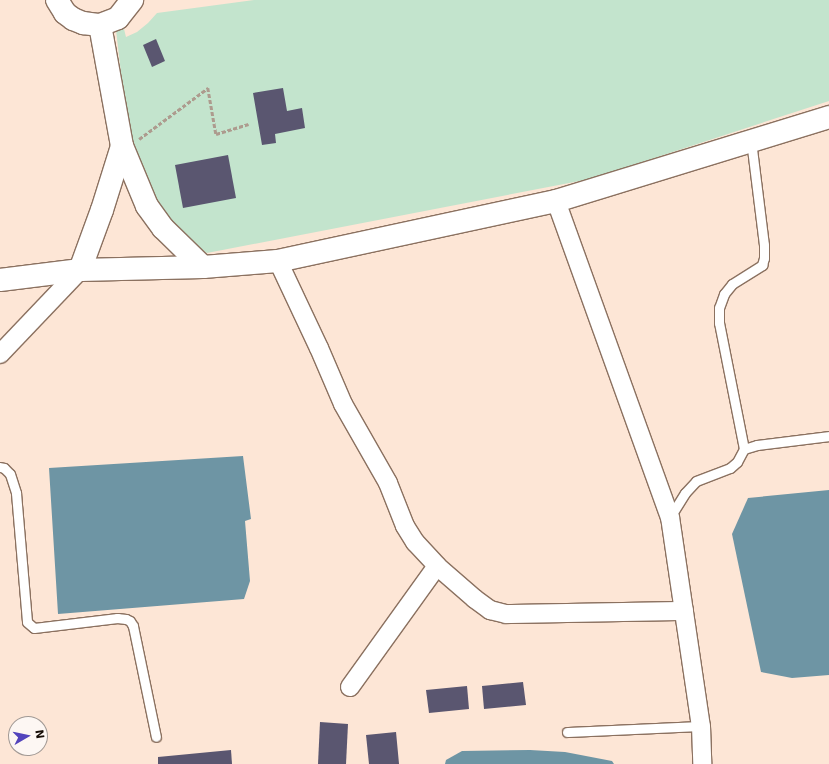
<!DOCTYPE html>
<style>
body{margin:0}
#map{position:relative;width:829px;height:764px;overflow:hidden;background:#fde6d6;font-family:"DejaVu Sans",sans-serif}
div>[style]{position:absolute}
.green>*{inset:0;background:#c3e4cd}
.water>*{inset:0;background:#6e95a4}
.building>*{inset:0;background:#5a5670}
.path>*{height:2.5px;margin-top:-1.25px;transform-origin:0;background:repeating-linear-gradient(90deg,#ad9b8e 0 4px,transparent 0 6px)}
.roads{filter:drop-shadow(1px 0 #8b7160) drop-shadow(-1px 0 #8b7160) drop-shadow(0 1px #8b7160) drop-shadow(0 -1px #8b7160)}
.service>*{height:9px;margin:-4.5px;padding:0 4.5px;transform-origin:4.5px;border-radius:4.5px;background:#fff}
.minor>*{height:18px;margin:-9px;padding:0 9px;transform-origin:9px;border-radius:9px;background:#fff}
.tertiary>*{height:22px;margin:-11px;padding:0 11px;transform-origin:11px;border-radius:11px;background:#fff}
.primary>*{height:22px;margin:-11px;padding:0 11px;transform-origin:11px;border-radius:11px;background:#fff}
span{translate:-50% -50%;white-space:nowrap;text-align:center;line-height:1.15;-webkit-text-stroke:4px #fdf7f3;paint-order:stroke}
.north{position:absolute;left:8px;top:716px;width:40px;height:40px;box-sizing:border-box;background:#fdf7f3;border:1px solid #a19994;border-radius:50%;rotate:81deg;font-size:11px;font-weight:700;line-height:16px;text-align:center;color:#160d06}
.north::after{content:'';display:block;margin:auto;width:14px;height:18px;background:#5344bc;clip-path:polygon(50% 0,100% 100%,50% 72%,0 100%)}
</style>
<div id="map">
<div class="green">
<div style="clip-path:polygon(254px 0,829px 0,829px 101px,590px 179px,207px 253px,177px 231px,163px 215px,136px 168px,128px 133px,116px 30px,124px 29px,126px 37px,137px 32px,148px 23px,157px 13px)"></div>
</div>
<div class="water">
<div style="clip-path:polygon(243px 456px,251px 519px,245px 521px,250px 581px,244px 599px,58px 614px,49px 468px)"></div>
<div style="clip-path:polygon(829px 490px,829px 675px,792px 678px,761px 672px,732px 534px,748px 498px)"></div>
<div style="clip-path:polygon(530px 750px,565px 752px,612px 761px,614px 764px,445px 764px,446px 760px,462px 751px)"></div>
</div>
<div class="building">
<div style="clip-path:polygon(156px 39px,165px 61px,152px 67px,143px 45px)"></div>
<div style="clip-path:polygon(283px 88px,287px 111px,302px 108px,305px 128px,275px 134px,276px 143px,262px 145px,253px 93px)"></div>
<div style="clip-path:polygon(228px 155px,236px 198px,183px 208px,175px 165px)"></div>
<div style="clip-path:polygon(523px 682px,526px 705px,484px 709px,482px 686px)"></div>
<div style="clip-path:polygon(467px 686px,469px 709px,429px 713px,426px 690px)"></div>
<div style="clip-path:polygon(320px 722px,348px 724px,346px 764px,318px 764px)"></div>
<div style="clip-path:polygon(396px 732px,399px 764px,369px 764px,366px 735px)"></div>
<div style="clip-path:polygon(231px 750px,232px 764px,158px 764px,158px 757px)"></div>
</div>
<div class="path">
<div style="left:139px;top:139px;width:86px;rotate:-36.5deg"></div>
<div style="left:208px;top:88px;width:47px;rotate:80.1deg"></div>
<div style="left:216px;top:134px;width:34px;rotate:-17deg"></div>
</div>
<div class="roads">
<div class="service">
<div style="left:744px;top:449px;width:128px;rotate:-101.2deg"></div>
<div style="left:719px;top:323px;width:15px;rotate:-90deg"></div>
<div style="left:719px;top:308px;width:15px;rotate:-70deg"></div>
<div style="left:724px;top:294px;width:13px;rotate:-51deg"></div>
<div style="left:732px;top:284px;width:36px;rotate:-32deg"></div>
<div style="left:762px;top:265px;width:7px;rotate:-74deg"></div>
<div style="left:764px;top:258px;width:13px;rotate:-90deg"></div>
<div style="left:764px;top:245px;width:105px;rotate:-97.1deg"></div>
<div style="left:0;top:467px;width:4px;rotate:14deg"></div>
<div style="left:4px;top:468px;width:8px;rotate:45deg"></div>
<div style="left:10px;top:474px;width:20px;rotate:72deg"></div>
<div style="left:16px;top:493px;width:129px;rotate:85.1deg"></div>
<div style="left:27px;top:622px;width:9px;rotate:41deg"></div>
<div style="left:34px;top:628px;width:84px;rotate:-6.9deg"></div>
<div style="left:117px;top:618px;width:9px;rotate:6deg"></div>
<div style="left:126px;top:619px;width:4px;rotate:27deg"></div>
<div style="left:130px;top:621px;width:6px;rotate:59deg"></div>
<div style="left:133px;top:626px;width:113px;rotate:78.3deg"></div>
<div style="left:670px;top:517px;width:28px;rotate:-58deg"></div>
<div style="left:685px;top:493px;width:16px;rotate:-47deg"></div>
<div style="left:696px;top:481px;width:36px;rotate:-21deg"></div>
<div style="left:730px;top:468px;width:9px;rotate:-41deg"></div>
<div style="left:737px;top:462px;width:15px;rotate:-62deg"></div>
<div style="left:744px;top:449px;width:14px;rotate:-17deg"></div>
<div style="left:757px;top:445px;width:73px;rotate:-7.1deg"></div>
<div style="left:567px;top:732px;width:134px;rotate:-2.6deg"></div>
</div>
<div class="minor">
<div style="left:556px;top:201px;width:336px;rotate:70.2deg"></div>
<div style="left:670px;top:517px;width:211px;rotate:81.6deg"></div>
<div style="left:701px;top:726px;width:38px;rotate:88deg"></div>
<div style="left:278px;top:261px;width:96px;rotate:64.8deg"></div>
<div style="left:319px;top:348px;width:61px;rotate:66.8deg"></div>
<div style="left:343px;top:404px;width:91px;rotate:60.3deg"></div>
<div style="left:388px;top:483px;width:46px;rotate:68.4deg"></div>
<div style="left:405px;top:526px;width:19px;rotate:58deg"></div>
<div style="left:415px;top:542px;width:33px;rotate:47deg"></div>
<div style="left:437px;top:566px;width:50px;rotate:41deg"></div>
<div style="left:475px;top:599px;width:19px;rotate:36deg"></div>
<div style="left:490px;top:610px;width:16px;rotate:14deg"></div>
<div style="left:506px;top:614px;width:178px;rotate:-1deg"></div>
<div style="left:0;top:354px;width:116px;rotate:-46.4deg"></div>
<div style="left:350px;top:687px;width:149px;rotate:-54.3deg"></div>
</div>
<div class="tertiary">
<div style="left:122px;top:146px;width:65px;rotate:67.4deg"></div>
<div style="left:147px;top:206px;width:27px;rotate:54deg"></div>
<div style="left:163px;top:228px;width:56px;rotate:44.3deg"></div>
<div style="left:80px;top:270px;width:123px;rotate:-1.4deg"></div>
<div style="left:203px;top:267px;width:75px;rotate:-4.6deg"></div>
<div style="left:278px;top:261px;width:284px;rotate:-12.2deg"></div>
<div style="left:556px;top:201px;width:286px;rotate:-17.1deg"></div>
</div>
<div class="primary">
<div style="left:57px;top:0;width:15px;rotate:58deg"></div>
<div style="left:65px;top:13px;width:10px;rotate:37deg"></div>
<div style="left:73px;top:19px;width:11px;rotate:22deg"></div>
<div style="left:83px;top:23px;width:17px;rotate:7deg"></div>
<div style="left:100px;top:25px;width:19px;rotate:-21deg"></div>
<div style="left:118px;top:18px;width:23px;rotate:-52deg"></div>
<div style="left:0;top:280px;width:81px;rotate:-7.1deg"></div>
<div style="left:80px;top:270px;width:64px;rotate:-69.9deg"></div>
<div style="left:102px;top:210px;width:67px;rotate:-72.6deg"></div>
<div style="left:122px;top:146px;width:123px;rotate:-100.3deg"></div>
</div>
</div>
<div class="north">N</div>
</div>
